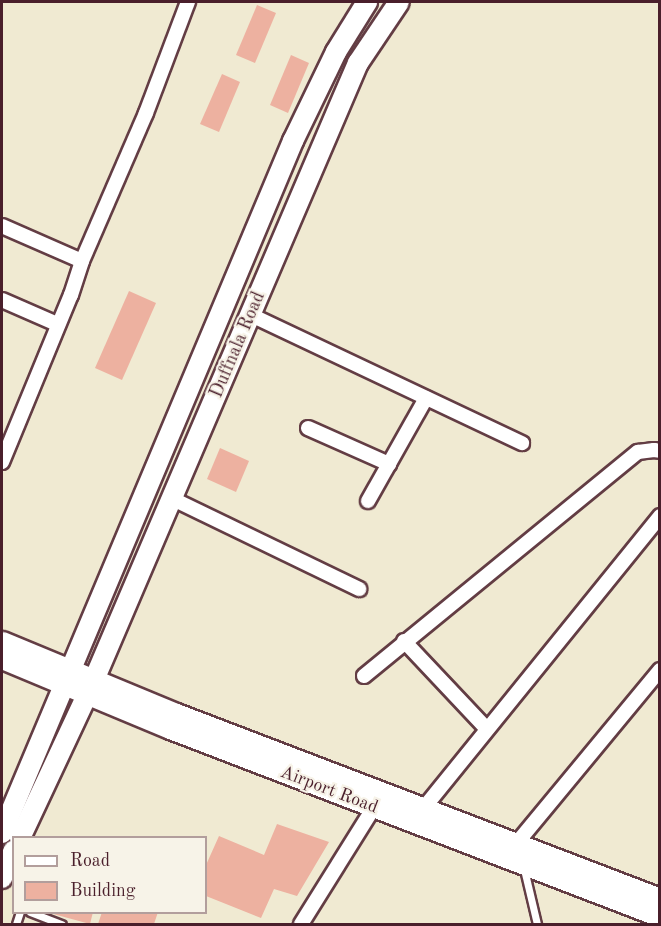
<!DOCTYPE html>
<style>
body{margin:0}
#map{position:relative;width:661px;height:926px;overflow:hidden;background:#f0ead2;font-family:"Old Standard TT",serif}
div>[style]{position:absolute}
.building>*{inset:0;background:#edb1a0}
.roads{filter:drop-shadow(2px 0 #633d44) drop-shadow(-2px 0 #633d44) drop-shadow(0 2px #633d44) drop-shadow(0 -2px #633d44)}
.service>*{height:7px;margin:-3.5px;padding:0 3.5px;transform-origin:3.5px;border-radius:3.5px;background:#fff}
.minor>*{height:14px;margin:-7px;padding:0 7px;transform-origin:7px;border-radius:7px;background:#fff}
.secondary>*{height:20px;margin:-10px;padding:0 10px;transform-origin:10px;border-radius:10px;background:#fff}
.primary>*{height:21px;margin:-10.5px;padding:0 10.5px;transform-origin:10.5px;border-radius:10.5px;background:#fff}
span{translate:-50% -50%;white-space:nowrap;text-align:center;line-height:1.15;-webkit-text-stroke:4.5px #f7f3e8;paint-order:stroke}
.street-label{font-size:18px;color:#4a1f2b}
.frame{position:absolute;inset:0;border:3px solid #4a1f2b;pointer-events:none}
.legend{position:absolute;left:12px;top:836px;width:195px;height:78px;box-sizing:border-box;background:#f7f3e8;border:2px solid #b29e9c;margin:0;padding:8px 10px;list-style:none;font-size:18px;color:#4a1f2b}
.legend li{display:flex;align-items:center;gap:12px;height:30px}
.legend b{width:30px;border:2px solid #b29e9c}
</style>
<div id="map">
<div class="building">
<div style="clip-path:polygon(257px 5px,276px 13px,255px 63px,236px 55px)"></div>
<div style="clip-path:polygon(291px 55px,309px 63px,288px 113px,270px 105px)"></div>
<div style="clip-path:polygon(222px 74px,240px 82px,219px 132px,200px 124px)"></div>
<div style="clip-path:polygon(129px 291px,156px 303px,122px 380px,95px 368px)"></div>
<div style="clip-path:polygon(220px 448px,249px 461px,236px 492px,207px 479px)"></div>
<div style="clip-path:polygon(277px 824px,329px 842px,297px 896px,274px 889px,261px 918px,206px 896px,206px 865px,219px 836px,264px 855px)"></div>
<div style="clip-path:polygon(46px 912px,93px 912px,90px 924px)"></div>
<div style="clip-path:polygon(102px 912px,158px 912px,154px 924px,98px 924px)"></div>
</div>
<div class="roads">
<div class="service">
<div style="left:524px;top:869px;width:57px;rotate:76.7deg"></div>
<div style="left:30px;top:912px;width:34px;rotate:21deg"></div>
<div style="left:16px;top:924px;width:13px;rotate:-72deg"></div>
</div>
<div class="minor">
<div style="left:2px;top:226px;width:87px;rotate:23.6deg"></div>
<div style="left:2px;top:300px;width:60px;rotate:23.6deg"></div>
<div style="left:251px;top:315px;width:300px;rotate:25.3deg"></div>
<div style="left:308px;top:428px;width:89px;rotate:24deg"></div>
<div style="left:2px;top:462px;width:181px;rotate:-67.6deg"></div>
<div style="left:71px;top:295px;width:36px;rotate:-72deg"></div>
<div style="left:82px;top:261px;width:161px;rotate:-66.6deg"></div>
<div style="left:146px;top:113px;width:119px;rotate:-69.3deg"></div>
<div style="left:173px;top:499px;width:207px;rotate:25.8deg"></div>
<div style="left:368px;top:501px;width:118px;rotate:-60.6deg"></div>
<div style="left:404px;top:641px;width:120px;rotate:46.7deg"></div>
<div style="left:364px;top:676px;width:354px;rotate:-39.3deg"></div>
<div style="left:638px;top:452px;width:16px;rotate:-7deg"></div>
<div style="left:654px;top:450px;width:6px;rotate:9deg"></div>
<div style="left:423px;top:809px;width:377px;rotate:-51deg"></div>
<div style="left:516px;top:844px;width:226px;rotate:-50.4deg"></div>
<div style="left:301px;top:924px;width:138px;rotate:-58deg"></div>
</div>
<div class="secondary">
<div style="left:2px;top:833px;width:751px;rotate:-67.19deg"></div>
<div style="left:293px;top:141px;width:99px;rotate:-64.2deg"></div>
<div style="left:336px;top:52px;width:59px;rotate:-58.2deg"></div>
<div style="left:20px;top:838px;width:174px;rotate:-64.9deg"></div>
<div style="left:94px;top:680px;width:671px;rotate:-66.84deg"></div>
<div style="left:358px;top:63px;width:73px;rotate:-56.1deg"></div>
<div style="left:2px;top:878px;width:30px;rotate:-67deg"></div>
</div>
<div class="primary">
<div style="left:2px;top:642px;width:188px;rotate:22.5deg"></div>
<div style="left:176px;top:714px;width:518px;rotate:20.92deg"></div>
<div style="left:2px;top:658px;width:182px;rotate:22.6deg"></div>
<div style="left:170px;top:728px;width:525px;rotate:20.99deg"></div>
</div>
</div>
<div class="street-label">
<span style="left:238px;top:345px;rotate:-67deg">Duffnala Road</span>
<span style="left:329px;top:790px;rotate:21deg">Airport Road</span>
</div>
<div class="frame"></div>
<ul class="legend">
<li><b style="height:8px;background:#fff"></b>Road</li>
<li><b style="height:16px;background:#edb1a0"></b>Building</li>
</ul>
</div>
